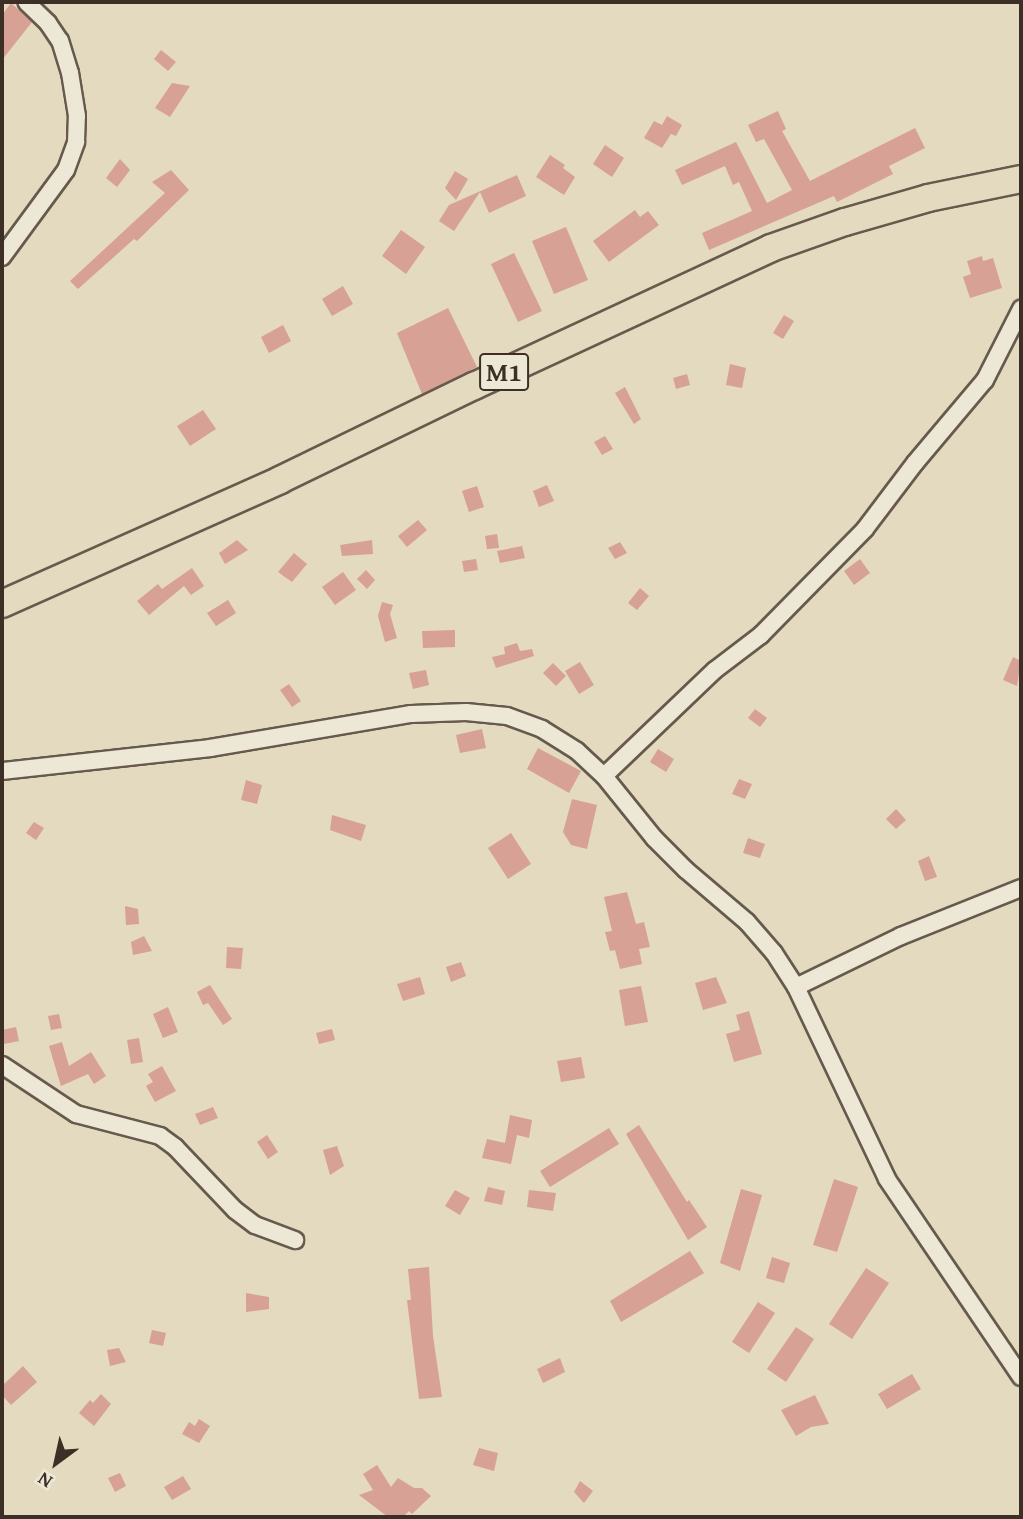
<!DOCTYPE html>
<style>
body{margin:0}
#map{position:relative;width:1023px;height:1519px;overflow:hidden;background:#e4dac0;font-family:"Gentium Book Plus",serif}
div>[style]{position:absolute}
.building>*{inset:0;background:#d7a195}
.roads{filter:drop-shadow(2px 0 #675a4c) drop-shadow(-2px 0 #675a4c) drop-shadow(0 2px #675a4c) drop-shadow(0 -2px #675a4c)}
.minor>*{height:16px;margin:-8px;padding:0 8px;transform-origin:8px;border-radius:8px;background:#ede7d6}
.trunk>*{height:26px;margin:-13px;padding:0 13px;transform-origin:13px;border-radius:13px;background:#e4dac0}
span{translate:-50% -50%;white-space:nowrap;text-align:center;line-height:1.15;-webkit-text-stroke:5px #ede7d6;paint-order:stroke}
.shield-label span{padding:2px 5px;background:#ede7d6;border:2px solid;border-radius:5px;-webkit-text-stroke-width:0}
.shield-label{font-size:26px;color:#3d2f25;font-weight:700}
.frame{position:absolute;inset:0;border:4px solid #3d2f25;pointer-events:none}
.north{position:absolute;left:21px;top:1428px;width:70px;height:70px;-webkit-text-stroke:5px #ede7d6;paint-order:stroke;rotate:213deg;font-size:19px;font-weight:700;line-height:28px;text-align:center;color:#3d2f25}
.north::after{content:'';display:block;margin:auto;width:24px;height:32px;background:#3d2f25;clip-path:polygon(50% 0,100% 100%,50% 72%,0 100%)}
</style>
<div id="map">
<div class="building">
<div style="clip-path:polygon(11px 3px,32px 22px,2px 60px,2px 15px)"></div>
<div style="clip-path:polygon(161px 50px,176px 62px,168px 71px,154px 59px)"></div>
<div style="clip-path:polygon(172px 83px,190px 86px,170px 117px,155px 108px)"></div>
<div style="clip-path:polygon(778px 111px,786px 129px,782px 131px,810px 181px,915px 128px,925px 148px,889px 166px,893px 174px,837px 202px,834px 196px,709px 250px,702px 233px,752px 211px,739px 182px,733px 185px,725px 166px,682px 185px,675px 170px,736px 142px,767px 203px,792px 190px,764px 139px,756px 142px,748px 125px)"></div>
<div style="clip-path:polygon(667px 116px,682px 125px,676px 136px,671px 134px,662px 148px,644px 138px,654px 121px,662px 125px)"></div>
<div style="clip-path:polygon(605px 145px,624px 158px,612px 177px,593px 164px)"></div>
<div style="clip-path:polygon(550px 155px,565px 165px,563px 168px,575px 177px,564px 195px,536px 177px)"></div>
<div style="clip-path:polygon(120px 159px,130px 170px,117px 187px,106px 178px)"></div>
<div style="clip-path:polygon(171px 170px,189px 190px,137px 241px,134px 239px,78px 289px,70px 281px,165px 193px,152px 182px)"></div>
<div style="clip-path:polygon(455px 171px,468px 179px,456px 200px,445px 188px)"></div>
<div style="clip-path:polygon(517px 175px,526px 196px,489px 213px,480px 192px,454px 231px,439px 221px,449px 205px)"></div>
<div style="clip-path:polygon(635px 210px,640px 217px,648px 211px,659px 225px,609px 262px,593px 241px)"></div>
<div style="clip-path:polygon(566px 227px,588px 280px,554px 294px,532px 241px)"></div>
<div style="clip-path:polygon(401px 230px,425px 247px,406px 274px,382px 256px)"></div>
<div style="clip-path:polygon(514px 253px,542px 311px,518px 322px,491px 264px)"></div>
<div style="clip-path:polygon(982px 256px,983px 261px,993px 258px,1002px 288px,970px 298px,963px 277px,971px 274px,967px 261px)"></div>
<div style="clip-path:polygon(343px 286px,353px 304px,332px 316px,322px 299px)"></div>
<div style="clip-path:polygon(448px 308px,477px 367px,422px 394px,397px 333px)"></div>
<div style="clip-path:polygon(784px 315px,794px 321px,783px 339px,773px 333px)"></div>
<div style="clip-path:polygon(283px 325px,291px 341px,269px 353px,261px 337px)"></div>
<div style="clip-path:polygon(730px 364px,746px 368px,742px 388px,726px 385px)"></div>
<div style="clip-path:polygon(687px 374px,690px 385px,676px 389px,673px 378px)"></div>
<div style="clip-path:polygon(625px 387px,641px 419px,634px 424px,615px 393px)"></div>
<div style="clip-path:polygon(203px 410px,216px 429px,190px 446px,177px 426px)"></div>
<div style="clip-path:polygon(605px 436px,613px 449px,602px 455px,594px 442px)"></div>
<div style="clip-path:polygon(547px 485px,554px 501px,539px 507px,533px 491px)"></div>
<div style="clip-path:polygon(477px 486px,484px 507px,469px 512px,462px 491px)"></div>
<div style="clip-path:polygon(418px 520px,427px 530px,407px 547px,398px 536px)"></div>
<div style="clip-path:polygon(497px 534px,499px 548px,487px 549px,485px 536px)"></div>
<div style="clip-path:polygon(237px 540px,248px 550px,225px 564px,219px 553px)"></div>
<div style="clip-path:polygon(372px 540px,373px 554px,342px 556px,340px 545px)"></div>
<div style="clip-path:polygon(620px 542px,627px 553px,615px 559px,608px 548px)"></div>
<div style="clip-path:polygon(522px 546px,525px 558px,500px 563px,497px 551px)"></div>
<div style="clip-path:polygon(294px 553px,307px 564px,292px 582px,278px 572px)"></div>
<div style="clip-path:polygon(476px 559px,478px 570px,464px 572px,462px 561px)"></div>
<div style="clip-path:polygon(860px 559px,870px 573px,854px 585px,844px 571px)"></div>
<div style="clip-path:polygon(192px 568px,204px 586px,191px 595px,184px 586px,149px 615px,137px 601px,158px 584px,162px 589px)"></div>
<div style="clip-path:polygon(366px 570px,375px 580px,367px 589px,357px 579px)"></div>
<div style="clip-path:polygon(343px 572px,356px 590px,335px 605px,322px 587px)"></div>
<div style="clip-path:polygon(640px 588px,649px 596px,637px 610px,628px 603px)"></div>
<div style="clip-path:polygon(228px 600px,236px 613px,216px 626px,207px 613px)"></div>
<div style="clip-path:polygon(382px 602px,393px 605px,390px 614px,397px 638px,385px 642px,378px 616px)"></div>
<div style="clip-path:polygon(455px 630px,455px 647px,423px 648px,422px 631px)"></div>
<div style="clip-path:polygon(517px 643px,520px 651px,532px 649px,534px 656px,496px 668px,492px 657px,505px 654px,504px 647px)"></div>
<div style="clip-path:polygon(1013px 657px,1021px 661px,1017px 686px,1003px 680px)"></div>
<div style="clip-path:polygon(580px 662px,594px 685px,579px 694px,565px 671px)"></div>
<div style="clip-path:polygon(553px 663px,566px 676px,556px 686px,543px 673px)"></div>
<div style="clip-path:polygon(426px 670px,429px 685px,413px 689px,409px 673px)"></div>
<div style="clip-path:polygon(289px 684px,301px 701px,292px 707px,280px 690px)"></div>
<div style="clip-path:polygon(755px 709px,767px 718px,760px 727px,748px 718px)"></div>
<div style="clip-path:polygon(482px 729px,486px 748px,460px 753px,456px 735px)"></div>
<div style="clip-path:polygon(538px 748px,581px 771px,569px 793px,527px 769px)"></div>
<div style="clip-path:polygon(658px 749px,674px 759px,666px 772px,650px 762px)"></div>
<div style="clip-path:polygon(739px 779px,752px 784px,745px 799px,732px 794px)"></div>
<div style="clip-path:polygon(246px 780px,262px 785px,257px 804px,241px 800px)"></div>
<div style="clip-path:polygon(572px 799px,597px 805px,587px 849px,571px 845px,563px 832px)"></div>
<div style="clip-path:polygon(896px 809px,906px 820px,896px 829px,886px 819px)"></div>
<div style="clip-path:polygon(332px 815px,366px 825px,361px 841px,330px 830px)"></div>
<div style="clip-path:polygon(34px 822px,44px 828px,36px 840px,26px 833px)"></div>
<div style="clip-path:polygon(511px 833px,531px 864px,508px 879px,488px 848px)"></div>
<div style="clip-path:polygon(748px 838px,765px 844px,760px 858px,743px 853px)"></div>
<div style="clip-path:polygon(929px 856px,937px 877px,925px 881px,918px 861px)"></div>
<div style="clip-path:polygon(627px 892px,636px 924px,644px 922px,650px 947px,639px 949px,642px 964px,620px 969px,615px 950px,610px 951px,605px 932px,612px 931px,604px 897px)"></div>
<div style="clip-path:polygon(125px 906px,138px 909px,139px 924px,126px 925px)"></div>
<div style="clip-path:polygon(144px 936px,152px 951px,133px 955px,131px 942px)"></div>
<div style="clip-path:polygon(227px 947px,243px 948px,241px 969px,226px 968px)"></div>
<div style="clip-path:polygon(461px 962px,466px 976px,451px 982px,446px 967px)"></div>
<div style="clip-path:polygon(420px 977px,425px 994px,403px 1001px,397px 984px)"></div>
<div style="clip-path:polygon(716px 977px,727px 1003px,703px 1010px,695px 983px)"></div>
<div style="clip-path:polygon(210px 985px,232px 1019px,223px 1025px,208px 1003px,203px 1005px,197px 992px)"></div>
<div style="clip-path:polygon(641px 986px,648px 1022px,625px 1026px,619px 990px)"></div>
<div style="clip-path:polygon(168px 1007px,178px 1032px,163px 1038px,153px 1014px)"></div>
<div style="clip-path:polygon(749px 1011px,762px 1054px,734px 1062px,726px 1034px,740px 1030px,736px 1015px)"></div>
<div style="clip-path:polygon(59px 1014px,62px 1028px,51px 1030px,48px 1016px)"></div>
<div style="clip-path:polygon(16px 1027px,19px 1041px,4px 1044px,2px 1030px)"></div>
<div style="clip-path:polygon(332px 1029px,335px 1040px,319px 1044px,316px 1033px)"></div>
<div style="clip-path:polygon(139px 1038px,143px 1062px,131px 1064px,127px 1040px)"></div>
<div style="clip-path:polygon(62px 1042px,69px 1066px,91px 1052px,106px 1076px,94px 1084px,88px 1074px,61px 1086px,49px 1046px)"></div>
<div style="clip-path:polygon(581px 1057px,585px 1078px,561px 1082px,557px 1061px)"></div>
<div style="clip-path:polygon(162px 1066px,176px 1091px,155px 1102px,146px 1086px,153px 1082px,148px 1074px)"></div>
<div style="clip-path:polygon(213px 1107px,218px 1118px,200px 1125px,195px 1114px)"></div>
<div style="clip-path:polygon(510px 1115px,532px 1120px,529px 1138px,517px 1135px,511px 1164px,482px 1158px,487px 1139px,505px 1143px)"></div>
<div style="clip-path:polygon(639px 1125px,687px 1202px,689px 1200px,707px 1227px,688px 1240px,626px 1134px)"></div>
<div style="clip-path:polygon(609px 1128px,619px 1144px,550px 1187px,540px 1171px)"></div>
<div style="clip-path:polygon(267px 1135px,278px 1152px,268px 1159px,257px 1142px)"></div>
<div style="clip-path:polygon(337px 1146px,344px 1166px,330px 1175px,323px 1150px)"></div>
<div style="clip-path:polygon(834px 1179px,858px 1187px,837px 1252px,813px 1245px)"></div>
<div style="clip-path:polygon(488px 1187px,505px 1191px,502px 1205px,484px 1201px)"></div>
<div style="clip-path:polygon(741px 1189px,762px 1195px,740px 1271px,720px 1263px)"></div>
<div style="clip-path:polygon(455px 1190px,470px 1198px,460px 1215px,445px 1206px)"></div>
<div style="clip-path:polygon(529px 1190px,556px 1193px,553px 1211px,527px 1207px)"></div>
<div style="clip-path:polygon(690px 1251px,704px 1273px,621px 1322px,610px 1301px)"></div>
<div style="clip-path:polygon(772px 1257px,790px 1263px,784px 1283px,766px 1278px)"></div>
<div style="clip-path:polygon(429px 1267px,433px 1336px,442px 1397px,419px 1399px,407px 1300px,411px 1300px,408px 1269px)"></div>
<div style="clip-path:polygon(866px 1268px,889px 1283px,852px 1339px,829px 1324px)"></div>
<div style="clip-path:polygon(246px 1293px,269px 1297px,269px 1309px,246px 1312px)"></div>
<div style="clip-path:polygon(758px 1302px,775px 1313px,749px 1353px,732px 1342px)"></div>
<div style="clip-path:polygon(796px 1327px,814px 1339px,786px 1382px,767px 1369px)"></div>
<div style="clip-path:polygon(152px 1330px,166px 1333px,163px 1346px,149px 1343px)"></div>
<div style="clip-path:polygon(119px 1348px,126px 1362px,110px 1366px,107px 1350px)"></div>
<div style="clip-path:polygon(560px 1358px,565px 1372px,543px 1383px,537px 1369px)"></div>
<div style="clip-path:polygon(23px 1366px,37px 1382px,11px 1405px,2px 1395px,2px 1386px)"></div>
<div style="clip-path:polygon(912px 1374px,921px 1389px,887px 1409px,878px 1394px)"></div>
<div style="clip-path:polygon(101px 1394px,111px 1404px,94px 1426px,79px 1413px,90px 1400px,93px 1403px)"></div>
<div style="clip-path:polygon(815px 1395px,829px 1424px,811px 1427px,796px 1436px,781px 1410px)"></div>
<div style="clip-path:polygon(199px 1419px,210px 1426px,199px 1443px,182px 1434px,189px 1422px,195px 1426px)"></div>
<div style="clip-path:polygon(479px 1448px,498px 1453px,494px 1471px,473px 1465px)"></div>
<div style="clip-path:polygon(377px 1465px,391px 1487px,398px 1478px,414px 1488px,422px 1488px,431px 1496px,412px 1514px,409px 1511px,403px 1517px,388px 1517px,359px 1495px,373px 1490px,363px 1474px)"></div>
<div style="clip-path:polygon(120px 1473px,126px 1486px,115px 1492px,108px 1478px)"></div>
<div style="clip-path:polygon(183px 1476px,191px 1489px,172px 1500px,164px 1487px)"></div>
<div style="clip-path:polygon(580px 1481px,593px 1491px,584px 1503px,574px 1492px)"></div>
</div>
<div class="roads">
<div class="minor">
<div style="left:2px;top:257px;width:108px;rotate:-53.7deg"></div>
<div style="left:66px;top:170px;width:30px;rotate:-70deg"></div>
<div style="left:76px;top:142px;width:26px;rotate:-88deg"></div>
<div style="left:77px;top:116px;width:44px;rotate:-99.2deg"></div>
<div style="left:70px;top:73px;width:34px;rotate:-107deg"></div>
<div style="left:60px;top:41px;width:22px;rotate:-124deg"></div>
<div style="left:48px;top:23px;width:30px;rotate:-136deg"></div>
<div style="left:2px;top:771px;width:209px;rotate:-6.3deg"></div>
<div style="left:210px;top:748px;width:204px;rotate:-9.6deg"></div>
<div style="left:411px;top:714px;width:55px;rotate:-2.1deg"></div>
<div style="left:466px;top:712px;width:41px;rotate:5.6deg"></div>
<div style="left:507px;top:716px;width:37px;rotate:20deg"></div>
<div style="left:542px;top:729px;width:41px;rotate:32.2deg"></div>
<div style="left:577px;top:751px;width:37px;rotate:43deg"></div>
<div style="left:604px;top:776px;width:80px;rotate:51.1deg"></div>
<div style="left:654px;top:838px;width:45px;rotate:45deg"></div>
<div style="left:686px;top:870px;width:80px;rotate:40.4deg"></div>
<div style="left:747px;top:922px;width:41px;rotate:48.9deg"></div>
<div style="left:774px;top:953px;width:40px;rotate:57.1deg"></div>
<div style="left:796px;top:987px;width:212px;rotate:64.6deg"></div>
<div style="left:887px;top:1179px;width:239px;rotate:55.9deg"></div>
<div style="left:604px;top:776px;width:153px;rotate:-43.7deg"></div>
<div style="left:715px;top:670px;width:58px;rotate:-37.3deg"></div>
<div style="left:761px;top:635px;width:148px;rotate:-45.5deg"></div>
<div style="left:865px;top:529px;width:83px;rotate:-52.9deg"></div>
<div style="left:915px;top:463px;width:109px;rotate:-49.9deg"></div>
<div style="left:985px;top:380px;width:80px;rotate:-63.1deg"></div>
<div style="left:796px;top:987px;width:117px;rotate:-25.9deg"></div>
<div style="left:901px;top:936px;width:129px;rotate:-21.8deg"></div>
<div style="left:2px;top:1065px;width:89px;rotate:33.5deg"></div>
<div style="left:76px;top:1114px;width:87px;rotate:14.7deg"></div>
<div style="left:160px;top:1136px;width:19px;rotate:36deg"></div>
<div style="left:175px;top:1147px;width:87px;rotate:46.4deg"></div>
<div style="left:235px;top:1210px;width:25px;rotate:37deg"></div>
<div style="left:255px;top:1225px;width:43px;rotate:20.6deg"></div>
</div>
<div class="trunk">
<div style="left:2px;top:604px;width:304px;rotate:-24deg"></div>
<div style="left:280px;top:480px;width:216px;rotate:-25.9deg"></div>
<div style="left:474px;top:386px;width:327px;rotate:-24.9deg"></div>
<div style="left:771px;top:248px;width:78px;rotate:-19.4deg"></div>
<div style="left:845px;top:222px;width:86px;rotate:-16.1deg"></div>
<div style="left:928px;top:198px;width:95px;rotate:-11.5deg"></div>
</div>
</div>
<div class="shield-label">
<span style="left:504px;top:372px">M1</span>
</div>
<div class="frame"></div>
<div class="north">N</div>
</div>
